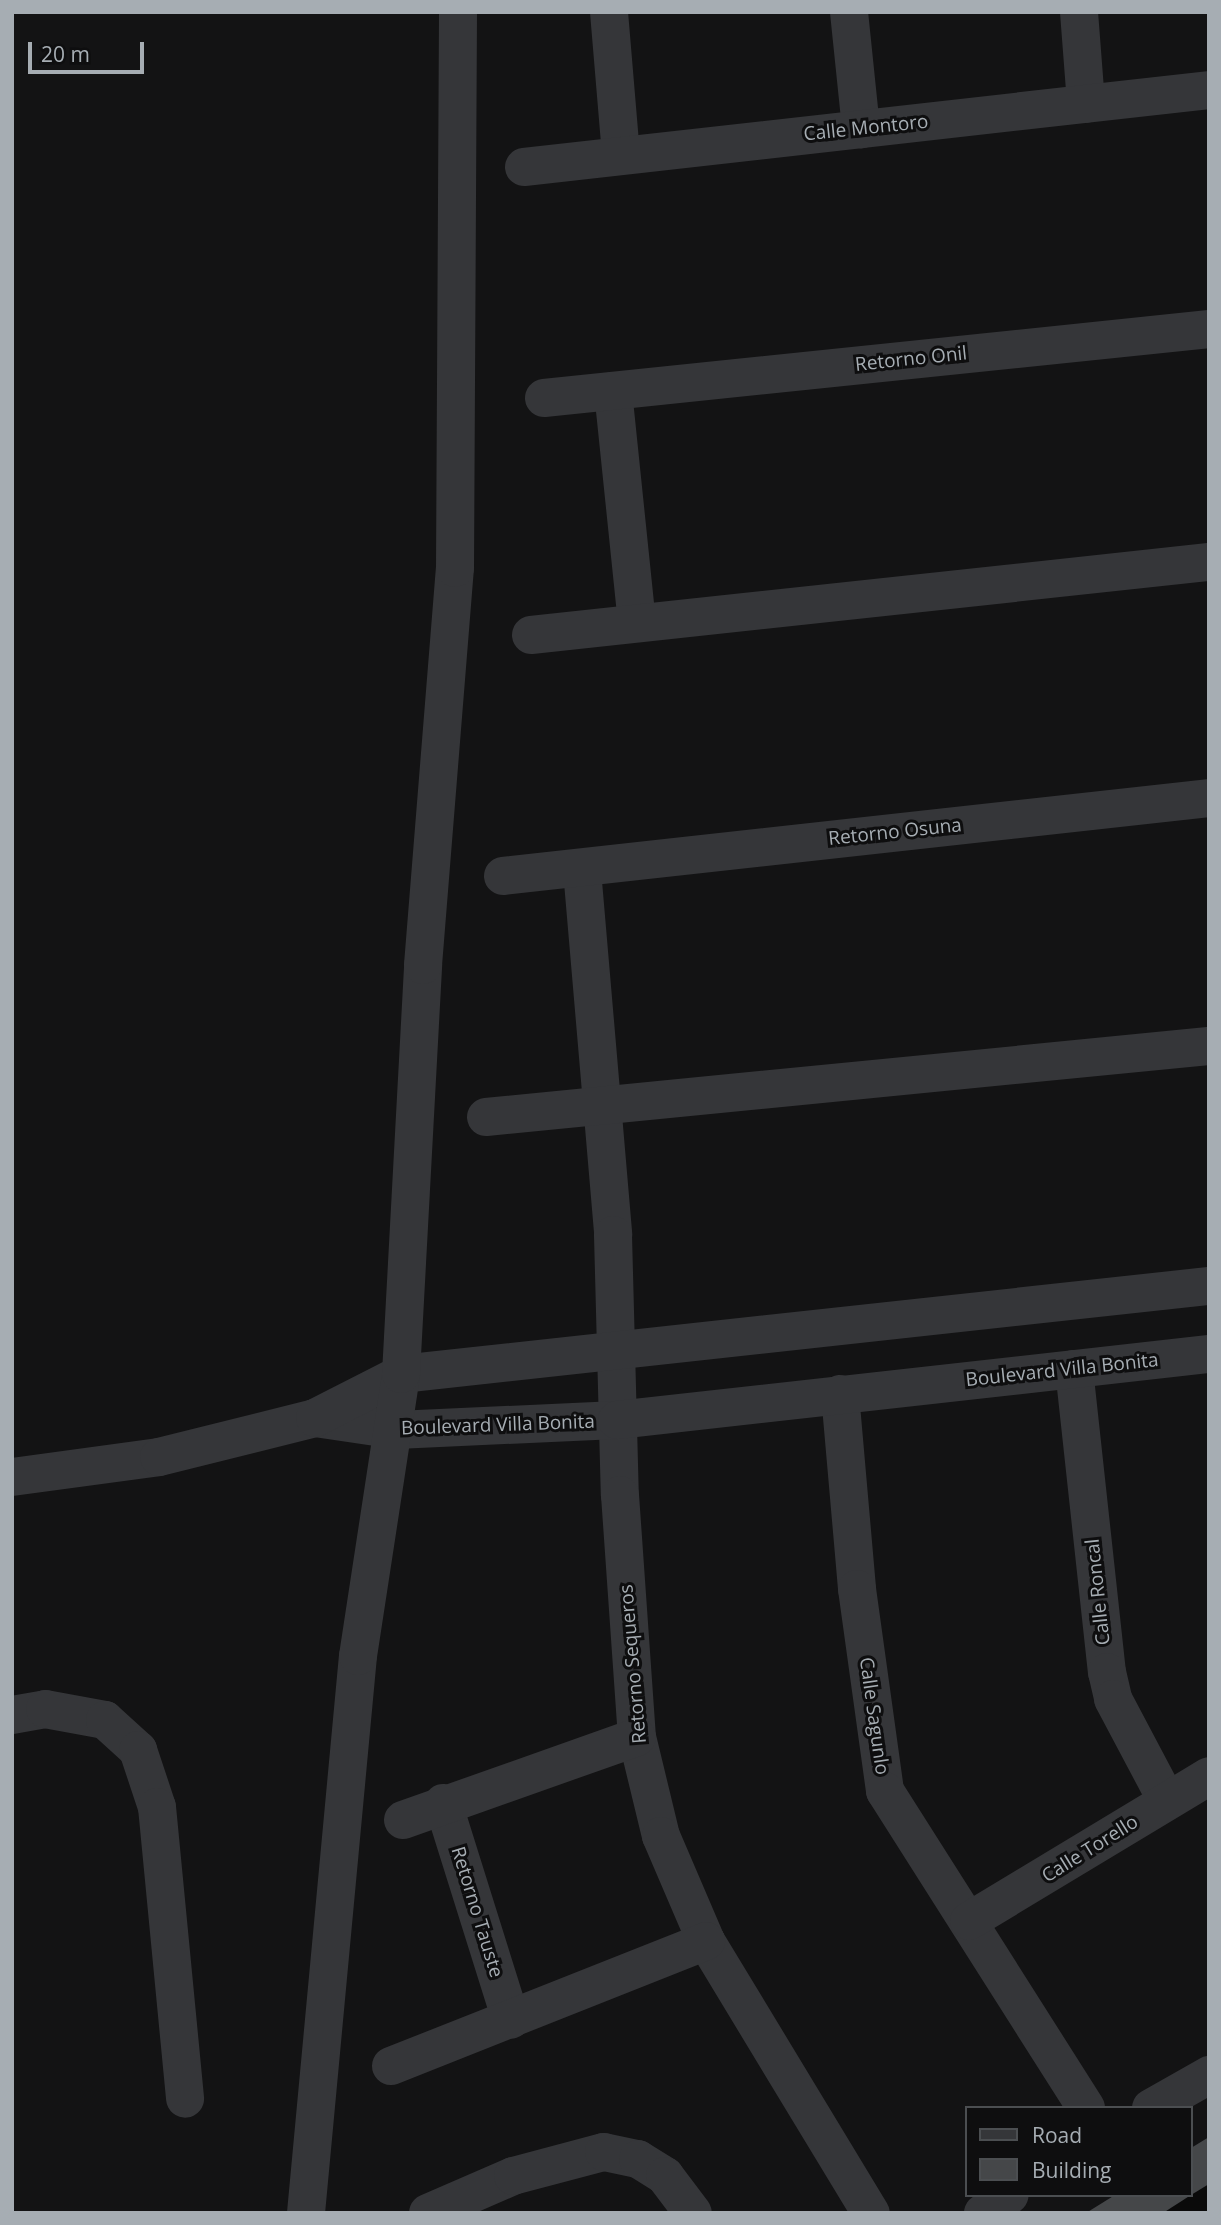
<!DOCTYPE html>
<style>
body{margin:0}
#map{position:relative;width:1221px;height:2225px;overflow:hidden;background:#131314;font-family:"Open Sans",sans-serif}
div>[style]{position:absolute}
.shadow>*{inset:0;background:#0007}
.building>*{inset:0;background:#454749}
.minor>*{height:38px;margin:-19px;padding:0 19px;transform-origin:19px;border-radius:19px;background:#353639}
span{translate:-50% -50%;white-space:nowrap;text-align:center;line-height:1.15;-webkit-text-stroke:6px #0e0e0f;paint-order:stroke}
.street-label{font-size:19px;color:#a6adb3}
.frame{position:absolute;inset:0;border:14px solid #a6adb3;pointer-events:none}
.legend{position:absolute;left:965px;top:2106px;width:228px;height:91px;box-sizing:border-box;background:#0e0e0f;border:2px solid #4b4e51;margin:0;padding:9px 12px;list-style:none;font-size:21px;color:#a6adb3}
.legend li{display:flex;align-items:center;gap:14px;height:35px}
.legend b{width:35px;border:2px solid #4b4e51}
.scale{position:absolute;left:28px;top:42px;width:116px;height:32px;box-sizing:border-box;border:4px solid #a6adb3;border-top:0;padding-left:9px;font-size:21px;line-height:24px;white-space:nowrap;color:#a6adb3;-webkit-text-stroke:5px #0e0e0f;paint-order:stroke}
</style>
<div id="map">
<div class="shadow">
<div style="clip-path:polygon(1209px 2139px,1209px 2213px,1090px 2213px,1118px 2195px,1191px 2195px,1191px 2150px)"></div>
</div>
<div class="building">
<div style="clip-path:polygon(1209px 2137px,1209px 2184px,1191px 2195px,1191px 2148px)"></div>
<div style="clip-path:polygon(1115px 2195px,1191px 2195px,1163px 2213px,1086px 2213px)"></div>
</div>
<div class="minor">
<div style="left:609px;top:12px;width:144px;rotate:85.2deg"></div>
<div style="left:849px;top:12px;width:118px;rotate:84.1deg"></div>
<div style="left:1079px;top:12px;width:92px;rotate:85.6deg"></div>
<div style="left:524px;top:167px;width:689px;rotate:-6.41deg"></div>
<div style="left:613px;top:391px;width:233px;rotate:84.1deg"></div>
<div style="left:544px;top:398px;width:669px;rotate:-5.92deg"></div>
<div style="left:531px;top:635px;width:682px;rotate:-6.15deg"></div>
<div style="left:582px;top:870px;width:366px;rotate:85.1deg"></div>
<div style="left:613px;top:1235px;width:260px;rotate:88.5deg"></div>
<div style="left:620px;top:1495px;width:243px;rotate:86deg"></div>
<div style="left:637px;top:1737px;width:102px;rotate:76.4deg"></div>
<div style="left:661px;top:1836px;width:114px;rotate:66.8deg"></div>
<div style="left:706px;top:1941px;width:318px;rotate:58.8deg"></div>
<div style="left:503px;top:876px;width:710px;rotate:-6.3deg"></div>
<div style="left:486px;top:1117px;width:726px;rotate:-5.61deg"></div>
<div style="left:1074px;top:1369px;width:305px;rotate:83.8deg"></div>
<div style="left:1107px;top:1672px;width:28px;rotate:77deg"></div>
<div style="left:1113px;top:1699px;width:115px;rotate:62.1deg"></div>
<div style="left:840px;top:1394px;width:196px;rotate:85deg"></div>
<div style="left:857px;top:1589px;width:204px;rotate:82.1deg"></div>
<div style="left:885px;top:1791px;width:375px;rotate:57.6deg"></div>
<div style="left:315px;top:1418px;width:82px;rotate:8.4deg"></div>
<div style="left:396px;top:1430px;width:221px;rotate:-2.6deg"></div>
<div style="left:617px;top:1420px;width:596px;rotate:-6.36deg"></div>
<div style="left:12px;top:1477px;width:148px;rotate:-7.7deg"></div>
<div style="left:159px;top:1457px;width:161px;rotate:-14deg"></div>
<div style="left:315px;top:1418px;width:97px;rotate:-27.1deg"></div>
<div style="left:401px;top:1374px;width:813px;rotate:-6.22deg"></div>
<div style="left:12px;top:1715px;width:34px;rotate:-10deg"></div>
<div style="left:45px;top:1709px;width:61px;rotate:10.4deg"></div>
<div style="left:105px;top:1720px;width:45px;rotate:42.3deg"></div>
<div style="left:138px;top:1750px;width:60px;rotate:71.6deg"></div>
<div style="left:157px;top:1807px;width:293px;rotate:84.5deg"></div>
<div style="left:443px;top:1803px;width:227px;rotate:72.6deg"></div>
<div style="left:403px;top:1820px;width:248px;rotate:-19.5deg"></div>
<div style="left:969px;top:1921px;width:280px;rotate:-31.1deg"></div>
<div style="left:391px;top:2066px;width:339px;rotate:-21.6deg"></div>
<div style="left:1151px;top:2108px;width:67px;rotate:-29.6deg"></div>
<div style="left:306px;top:2213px;width:559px;rotate:-84.67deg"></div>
<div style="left:358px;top:1656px;width:285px;rotate:-81.3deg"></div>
<div style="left:401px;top:1374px;width:410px;rotate:-86.9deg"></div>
<div style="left:423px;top:965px;width:398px;rotate:-85.4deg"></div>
<div style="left:455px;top:568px;width:556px;rotate:-89.69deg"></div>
<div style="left:428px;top:2213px;width:93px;rotate:-23.5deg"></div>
<div style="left:513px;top:2176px;width:94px;rotate:-14.8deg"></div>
<div style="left:604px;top:2152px;width:35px;rotate:12deg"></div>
<div style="left:638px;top:2159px;width:32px;rotate:32deg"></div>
<div style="left:665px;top:2176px;width:46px;rotate:52.9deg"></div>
<div style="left:983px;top:2213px;width:32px;rotate:-34deg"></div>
</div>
<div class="street-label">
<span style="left:866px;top:128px;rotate:-6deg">Calle Montoro</span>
<span style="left:911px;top:359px;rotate:-6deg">Retorno Onil</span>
<span style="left:895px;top:832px;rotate:-6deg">Retorno Osuna</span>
<span style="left:1062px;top:1370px;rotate:-6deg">Boulevard Villa Bonita</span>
<span style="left:498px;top:1425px;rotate:-2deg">Boulevard Villa Bonita</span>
<span style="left:1098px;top:1592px;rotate:-96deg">Calle Roncal</span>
<span style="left:633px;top:1664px;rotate:-95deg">Retorno Sequeros</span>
<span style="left:874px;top:1716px;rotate:82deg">Calle Sagunlo</span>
<span style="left:1090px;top:1849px;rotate:-32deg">Calle Torello</span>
<span style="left:477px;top:1912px;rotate:73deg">Retorno Tauste</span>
</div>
<div class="frame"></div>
<ul class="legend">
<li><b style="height:9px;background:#353639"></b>Road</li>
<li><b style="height:19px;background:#454749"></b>Building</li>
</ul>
<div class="scale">20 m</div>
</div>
